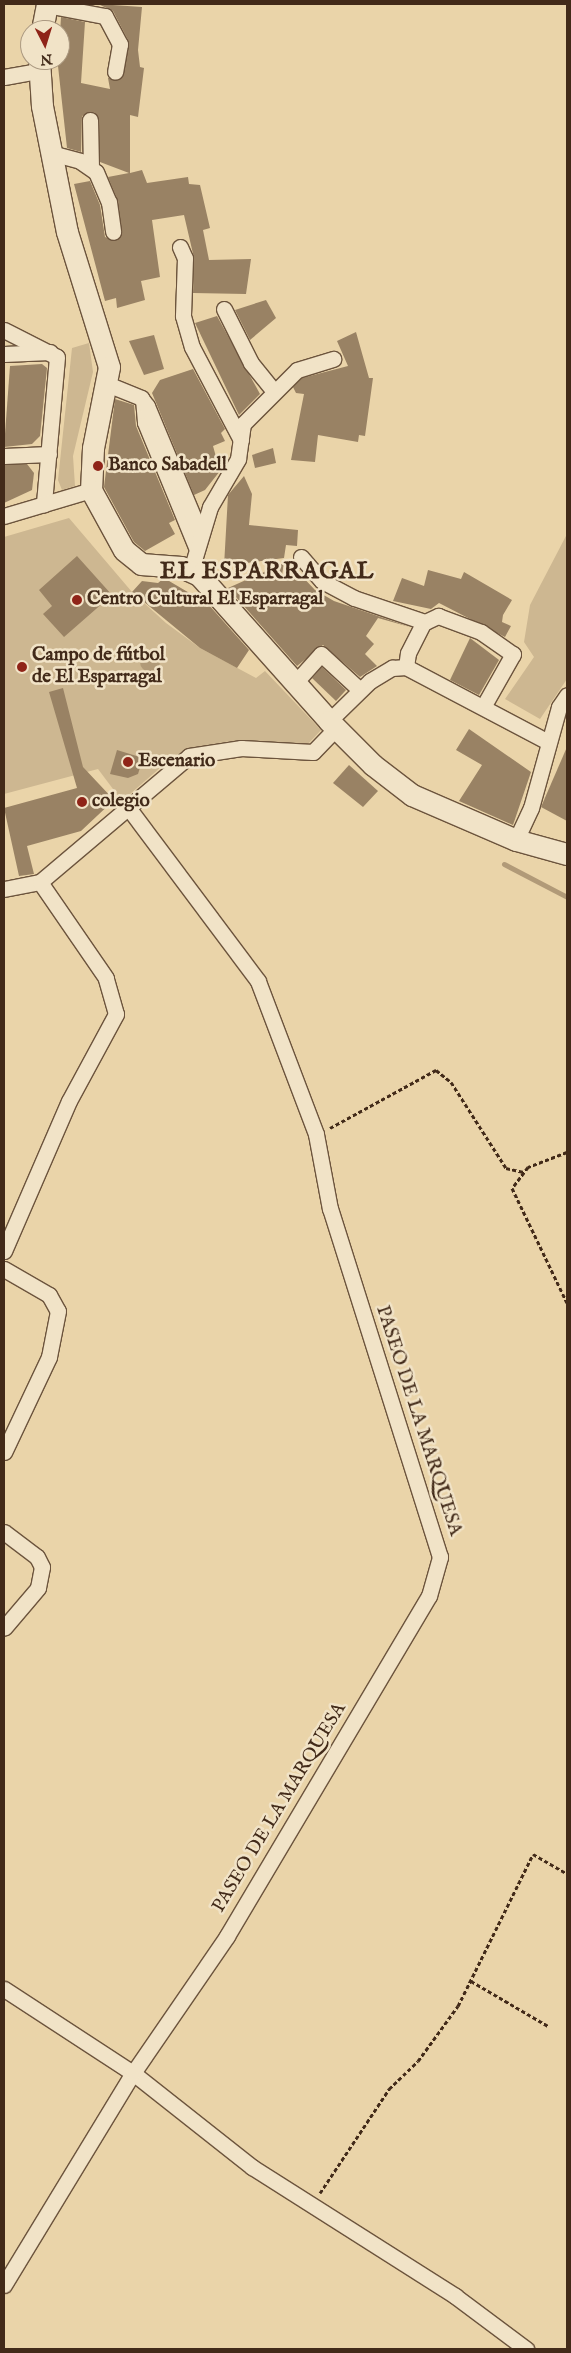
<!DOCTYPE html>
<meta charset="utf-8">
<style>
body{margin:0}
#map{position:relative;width:571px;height:2353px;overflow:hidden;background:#ead4a9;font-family:"IM FELL English",serif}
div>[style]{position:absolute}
.green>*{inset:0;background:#cdb791}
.water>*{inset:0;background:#b19a78}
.round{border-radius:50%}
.stream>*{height:5px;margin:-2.5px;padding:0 2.5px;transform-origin:2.5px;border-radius:2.5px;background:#b19a78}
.building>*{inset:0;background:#998264}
.path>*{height:3px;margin-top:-1.5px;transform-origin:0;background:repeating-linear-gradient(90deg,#422a19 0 4px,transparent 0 6.5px)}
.roads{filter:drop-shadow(1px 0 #6c543d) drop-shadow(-1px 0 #6c543d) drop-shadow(0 1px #6c543d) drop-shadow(0 -1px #6c543d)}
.pedestrian>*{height:11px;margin:-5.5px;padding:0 5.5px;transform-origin:5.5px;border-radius:5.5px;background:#f1e3c7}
.minor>*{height:15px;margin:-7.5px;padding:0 7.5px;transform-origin:7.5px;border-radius:7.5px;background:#f1e3c7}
.secondary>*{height:21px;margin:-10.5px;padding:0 10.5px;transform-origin:10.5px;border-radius:10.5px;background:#f1e3c7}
.dots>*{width:14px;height:14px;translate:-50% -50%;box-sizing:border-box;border:2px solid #f1e3c7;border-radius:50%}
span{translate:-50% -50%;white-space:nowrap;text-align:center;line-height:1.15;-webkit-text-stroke:5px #f1e3c7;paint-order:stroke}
.poi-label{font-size:19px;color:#422a19;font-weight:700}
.left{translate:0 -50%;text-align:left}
.street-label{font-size:19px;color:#422a19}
.district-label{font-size:24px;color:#422a19;font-weight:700;letter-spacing:1px}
.frame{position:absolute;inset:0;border:5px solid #422a19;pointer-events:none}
.north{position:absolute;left:20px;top:20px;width:50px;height:50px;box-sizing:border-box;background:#f1e3c7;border:1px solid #ab9981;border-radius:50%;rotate:175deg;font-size:14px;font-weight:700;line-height:20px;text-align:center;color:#422a19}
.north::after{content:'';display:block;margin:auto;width:18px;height:22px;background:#8f2418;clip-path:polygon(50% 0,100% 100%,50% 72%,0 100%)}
</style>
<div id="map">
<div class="green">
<div style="clip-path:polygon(89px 343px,93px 372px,73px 456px,75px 486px,62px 490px,58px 480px,72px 348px)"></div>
<div style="clip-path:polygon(69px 518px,132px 592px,166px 623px,200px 648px,256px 678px,265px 671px,321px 730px,308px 744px,231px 741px,194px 747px,168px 761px,122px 801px,98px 769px,4px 794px,4px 537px)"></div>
<div style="clip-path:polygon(567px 534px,567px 679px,540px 719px,505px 699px,534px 657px,524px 642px,530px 605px)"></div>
</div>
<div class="water">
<div class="round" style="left:140px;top:652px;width:20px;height:20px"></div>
</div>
<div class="stream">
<div style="left:504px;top:864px;width:71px;rotate:27.6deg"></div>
</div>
<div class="building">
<div style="clip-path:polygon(98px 4px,142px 7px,138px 50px,140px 67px,144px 68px,138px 117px,130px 115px,130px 173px,142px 170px,147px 183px,188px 177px,189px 184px,200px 185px,210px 228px,203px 230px,209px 260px,251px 259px,246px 294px,193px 293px,194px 258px,184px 215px,152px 220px,160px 277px,141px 281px,145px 300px,117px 308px,116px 298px,105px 301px,74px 184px,90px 181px,100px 205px,105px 237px,115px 241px,122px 231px,118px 201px,108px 177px,129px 173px,100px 162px,99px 120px,94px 112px,82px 116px,81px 152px,67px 148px,58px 66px,61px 17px,85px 22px,81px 83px,110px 89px,108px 78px,122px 78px,128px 40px,113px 11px)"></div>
<div style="clip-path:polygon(266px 300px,276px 318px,250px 340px,235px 310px)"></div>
<div style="clip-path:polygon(217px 316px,260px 394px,239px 415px,195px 323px)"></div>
<div style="clip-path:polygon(356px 332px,369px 378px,373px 378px,365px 436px,359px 435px,358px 442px,318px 435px,315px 462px,291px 460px,304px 394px,296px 393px,293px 387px,302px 378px,348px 366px,337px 341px)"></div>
<div style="clip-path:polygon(154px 335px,164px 369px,144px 375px,129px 341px)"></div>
<div style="clip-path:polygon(42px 364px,47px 368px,40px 436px,32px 444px,4px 447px,10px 366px)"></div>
<div style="clip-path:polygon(193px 369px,225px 429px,221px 433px,225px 441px,213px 446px,220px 471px,205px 490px,194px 495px,152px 393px,160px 380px)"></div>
<div style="clip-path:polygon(115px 399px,134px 405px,136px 426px,175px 520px,169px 523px,175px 534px,145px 551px,134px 542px,104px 487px)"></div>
<div style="clip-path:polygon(273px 448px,276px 463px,255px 468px,252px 455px)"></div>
<div style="clip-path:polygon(27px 464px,34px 473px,32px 490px,4px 503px,4px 465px)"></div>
<div style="clip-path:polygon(244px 476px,252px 494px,249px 525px,298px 530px,297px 546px,286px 545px,284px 558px,224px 566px,228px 495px)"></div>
<div style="clip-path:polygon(77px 556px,112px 595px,64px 637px,43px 614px,52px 606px,39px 590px)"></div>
<div style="clip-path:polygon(284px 563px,282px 575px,298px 572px,315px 590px,334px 601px,410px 627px,378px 618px,366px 636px,374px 644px,365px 654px,377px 666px,360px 677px,323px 645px,297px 666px,228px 588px)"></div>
<div style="clip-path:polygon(428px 570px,461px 579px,464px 572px,512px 600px,503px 615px,502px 622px,511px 626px,505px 637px,439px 603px,431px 609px,393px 601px,402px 578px,424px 586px)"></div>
<div style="clip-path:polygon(164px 578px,208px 604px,249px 650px,237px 668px,200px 648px,132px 592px,142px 581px,158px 583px)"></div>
<div style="clip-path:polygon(470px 638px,499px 660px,479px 695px,450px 680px)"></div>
<div style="clip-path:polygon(322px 667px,346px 690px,336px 701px,312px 678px)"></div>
<div style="clip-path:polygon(63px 688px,83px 767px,114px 800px,81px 831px,27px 846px,34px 874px,19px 876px,4px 808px,77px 788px,49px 692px)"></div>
<div style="clip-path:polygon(469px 729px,531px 772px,513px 825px,459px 801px,482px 765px,456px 750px)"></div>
<div style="clip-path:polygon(567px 747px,567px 821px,541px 807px)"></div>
<div style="clip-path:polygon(117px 750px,143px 758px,138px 774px,128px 778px,110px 774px)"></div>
<div style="clip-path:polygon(349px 765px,378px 791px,363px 807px,333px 783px)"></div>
</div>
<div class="path">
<div style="left:330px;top:1128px;width:121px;rotate:-28.7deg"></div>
<div style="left:436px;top:1070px;width:19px;rotate:39deg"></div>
<div style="left:451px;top:1082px;width:102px;rotate:57.4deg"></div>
<div style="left:506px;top:1168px;width:18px;rotate:13deg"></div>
<div style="left:567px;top:1152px;width:42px;rotate:159deg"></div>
<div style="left:528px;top:1167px;width:26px;rotate:127deg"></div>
<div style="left:512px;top:1188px;width:127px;rotate:64.4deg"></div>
<div style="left:471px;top:1981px;width:89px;rotate:30.3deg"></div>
<div style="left:320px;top:2193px;width:125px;rotate:-56.4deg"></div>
<div style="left:389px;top:2089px;width:40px;rotate:-44deg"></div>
<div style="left:418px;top:2061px;width:68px;rotate:-54deg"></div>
<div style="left:458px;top:2006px;width:169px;rotate:-63.7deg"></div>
<div style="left:533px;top:1854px;width:39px;rotate:30deg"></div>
</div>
<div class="roads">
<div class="pedestrian">
<div style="left:141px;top:399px;width:24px;rotate:85deg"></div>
<div style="left:143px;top:423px;width:139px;rotate:67.7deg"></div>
</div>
<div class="minor">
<div style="left:46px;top:5px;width:60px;rotate:10.6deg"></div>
<div style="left:105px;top:16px;width:32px;rotate:62deg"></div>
<div style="left:120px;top:44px;width:28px;rotate:100deg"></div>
<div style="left:4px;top:77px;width:35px;rotate:-10deg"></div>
<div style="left:90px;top:120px;width:47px;rotate:88.8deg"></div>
<div style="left:51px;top:153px;width:30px;rotate:15deg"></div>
<div style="left:80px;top:161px;width:19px;rotate:35deg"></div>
<div style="left:96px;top:172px;width:33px;rotate:67deg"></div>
<div style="left:109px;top:202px;width:30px;rotate:82deg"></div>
<div style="left:180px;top:247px;width:12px;rotate:66deg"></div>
<div style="left:185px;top:258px;width:58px;rotate:92deg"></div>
<div style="left:183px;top:316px;width:32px;rotate:74deg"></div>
<div style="left:192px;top:347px;width:105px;rotate:62.2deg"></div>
<div style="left:224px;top:309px;width:60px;rotate:63.4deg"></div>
<div style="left:251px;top:363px;width:36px;rotate:51deg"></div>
<div style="left:4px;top:330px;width:59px;rotate:27deg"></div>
<div style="left:57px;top:357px;width:148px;rotate:95.1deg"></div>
<div style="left:4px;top:354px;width:46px;rotate:-2.5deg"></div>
<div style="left:107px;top:384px;width:37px;rotate:22deg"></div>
<div style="left:141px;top:398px;width:10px;rotate:53deg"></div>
<div style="left:147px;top:406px;width:140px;rotate:67.3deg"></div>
<div style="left:4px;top:456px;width:45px;rotate:-2.5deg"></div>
<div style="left:4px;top:516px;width:91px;rotate:-16.6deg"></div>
<div style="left:301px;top:557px;width:32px;rotate:49deg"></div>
<div style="left:322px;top:581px;width:36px;rotate:28deg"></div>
<div style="left:354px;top:598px;width:75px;rotate:18.7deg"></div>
<div style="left:191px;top:570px;width:66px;rotate:-73.2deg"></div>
<div style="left:210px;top:507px;width:56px;rotate:-59.7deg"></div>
<div style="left:238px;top:459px;width:35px;rotate:-82deg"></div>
<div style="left:243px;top:424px;width:76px;rotate:-45deg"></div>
<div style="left:297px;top:370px;width:38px;rotate:-17deg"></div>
<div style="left:406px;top:667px;width:14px;rotate:-82deg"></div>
<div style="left:408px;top:653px;width:34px;rotate:-63deg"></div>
<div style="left:423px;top:623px;width:17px;rotate:-25deg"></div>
<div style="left:438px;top:616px;width:46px;rotate:20.4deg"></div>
<div style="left:481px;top:632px;width:39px;rotate:35deg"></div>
<div style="left:513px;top:654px;width:61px;rotate:119.5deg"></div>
<div style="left:294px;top:684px;width:40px;rotate:-48deg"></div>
<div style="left:321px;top:654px;width:53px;rotate:42.7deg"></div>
<div style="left:329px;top:721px;width:57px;rotate:-44.3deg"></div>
<div style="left:370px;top:681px;width:26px;rotate:-31deg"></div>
<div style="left:392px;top:668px;width:14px;rotate:-4deg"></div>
<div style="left:406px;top:667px;width:161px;rotate:27.8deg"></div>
<div style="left:516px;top:840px;width:35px;rotate:-65deg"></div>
<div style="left:531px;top:808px;width:105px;rotate:-74.5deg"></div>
<div style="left:559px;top:707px;width:14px;rotate:-56deg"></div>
<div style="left:4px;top:889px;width:37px;rotate:-11deg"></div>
<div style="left:40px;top:882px;width:195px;rotate:-40.2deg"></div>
<div style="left:189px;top:756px;width:53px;rotate:-8.7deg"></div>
<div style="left:241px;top:748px;width:72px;rotate:3.2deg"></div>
<div style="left:313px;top:752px;width:33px;rotate:-46deg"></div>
<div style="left:4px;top:1251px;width:163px;rotate:-66.6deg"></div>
<div style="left:69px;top:1101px;width:99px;rotate:-61.6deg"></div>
<div style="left:116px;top:1014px;width:37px;rotate:-106deg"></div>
<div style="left:106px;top:978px;width:116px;rotate:-124.5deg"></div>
<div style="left:4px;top:1269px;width:52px;rotate:30deg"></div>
<div style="left:49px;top:1295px;width:18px;rotate:61deg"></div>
<div style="left:58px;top:1311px;width:47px;rotate:101.1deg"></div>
<div style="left:49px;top:1357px;width:105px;rotate:115.3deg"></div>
<div style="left:4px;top:1532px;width:41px;rotate:37.1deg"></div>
<div style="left:37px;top:1557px;width:11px;rotate:63deg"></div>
<div style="left:42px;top:1567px;width:21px;rotate:101deg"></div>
<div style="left:38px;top:1588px;width:52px;rotate:130.4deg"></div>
<div style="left:4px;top:1989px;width:154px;rotate:33.1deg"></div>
<div style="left:133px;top:2073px;width:152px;rotate:38.3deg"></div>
<div style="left:252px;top:2167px;width:241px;rotate:32.4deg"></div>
<div style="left:455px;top:2296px;width:89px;rotate:36.7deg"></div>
<div style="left:4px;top:2285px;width:248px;rotate:-58.7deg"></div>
<div style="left:133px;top:2073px;width:166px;rotate:-55.5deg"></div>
<div style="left:227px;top:1936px;width:395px;rotate:-59.3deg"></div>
<div style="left:429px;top:1596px;width:41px;rotate:-74.2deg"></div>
<div style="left:440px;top:1557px;width:365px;rotate:-107.5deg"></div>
<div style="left:330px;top:1209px;width:76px;rotate:-100.6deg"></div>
<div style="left:316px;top:1134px;width:164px;rotate:-110.8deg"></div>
<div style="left:258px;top:981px;width:219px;rotate:-126.8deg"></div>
</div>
<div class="secondary">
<div style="left:42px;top:30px;width:26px;rotate:-79deg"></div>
<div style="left:39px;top:60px;width:46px;rotate:86.3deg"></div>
<div style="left:42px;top:106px;width:128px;rotate:78.8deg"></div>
<div style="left:67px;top:232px;width:141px;rotate:72.7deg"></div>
<div style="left:109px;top:367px;width:83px;rotate:101.2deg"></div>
<div style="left:93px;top:448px;width:42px;rotate:92.7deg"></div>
<div style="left:91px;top:490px;width:68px;rotate:61.2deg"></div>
<div style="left:124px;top:550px;width:22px;rotate:39deg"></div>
<div style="left:141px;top:564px;width:40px;rotate:4.3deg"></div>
<div style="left:181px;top:567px;width:20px;rotate:24deg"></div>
<div style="left:199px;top:575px;width:195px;rotate:48.3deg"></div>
<div style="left:329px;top:721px;width:62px;rotate:45deg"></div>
<div style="left:373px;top:765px;width:49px;rotate:37.6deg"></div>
<div style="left:412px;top:795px;width:113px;rotate:23.4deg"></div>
<div style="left:516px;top:840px;width:53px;rotate:15.4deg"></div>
</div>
</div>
<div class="dots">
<div style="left:98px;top:466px;background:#8f2418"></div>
<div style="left:77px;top:600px;background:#8f2418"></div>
<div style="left:22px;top:667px;background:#8f2418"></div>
<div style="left:128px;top:762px;background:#8f2418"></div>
<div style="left:82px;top:802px;background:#8f2418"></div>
</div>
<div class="poi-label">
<span class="left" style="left:108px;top:466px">Banco Sabadell</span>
<span class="left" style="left:87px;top:600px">Centro Cultural El Esparragal</span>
<span class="left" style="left:32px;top:667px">Campo de fútbol<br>de El Esparragal</span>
<span class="left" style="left:138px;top:762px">Escenario</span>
<span class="left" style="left:92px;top:802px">colegio</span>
</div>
<div class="street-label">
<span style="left:418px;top:1421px;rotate:72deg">PASEO DE LA MARQUESA</span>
<span style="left:280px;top:1808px;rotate:-59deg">PASEO DE LA MARQUESA</span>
</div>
<div class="district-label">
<span style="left:267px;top:572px">EL ESPARRAGAL</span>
</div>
<div class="frame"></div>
<div class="north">N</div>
</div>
